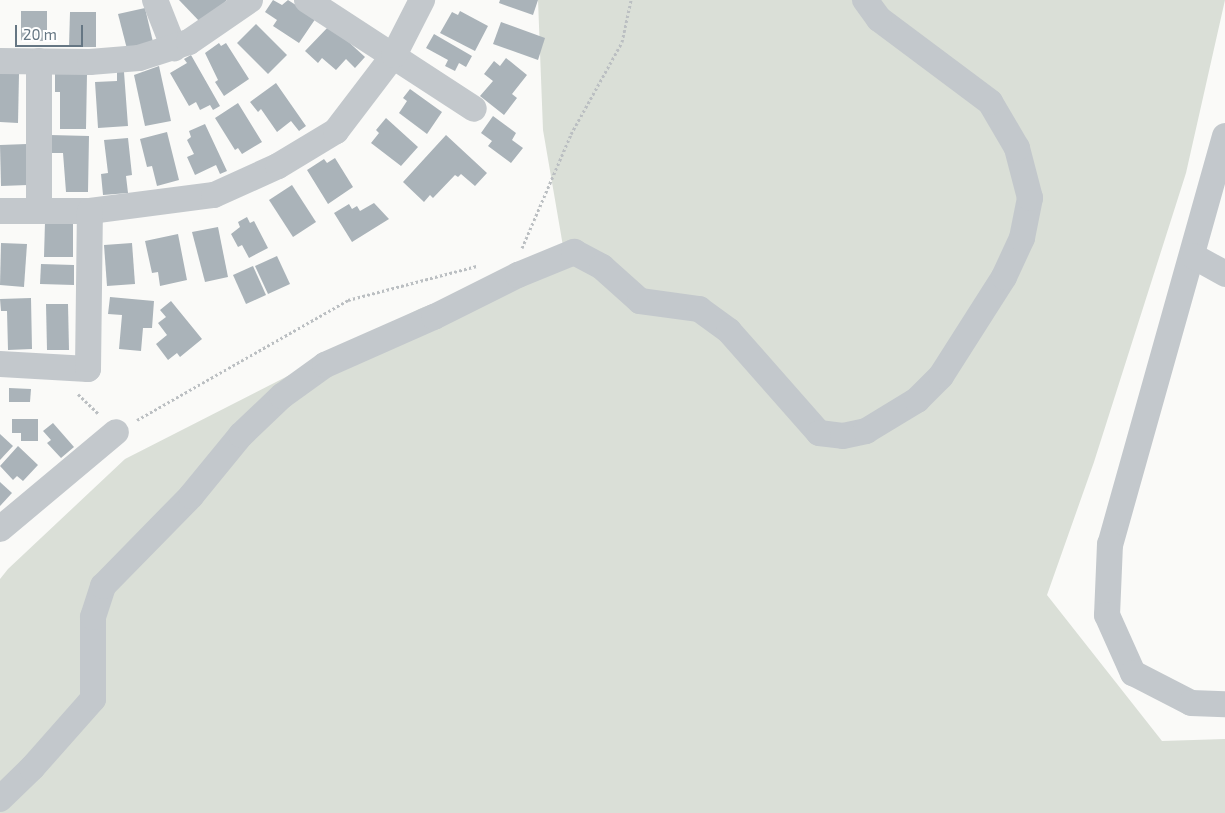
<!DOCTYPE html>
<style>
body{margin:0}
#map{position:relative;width:1225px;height:813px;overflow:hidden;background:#fafaf8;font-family:"Exo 2",sans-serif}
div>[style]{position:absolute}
.green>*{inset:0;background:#dadfd7}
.building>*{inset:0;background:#aab3b9}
.path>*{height:3px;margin-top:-1.5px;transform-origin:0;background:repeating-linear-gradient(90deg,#bbbfc2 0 2.5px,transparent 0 5px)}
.minor>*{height:26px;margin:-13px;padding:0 13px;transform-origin:13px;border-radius:13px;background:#c3c8cc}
span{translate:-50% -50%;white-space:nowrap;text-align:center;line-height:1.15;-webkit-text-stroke:5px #fff;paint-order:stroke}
.scale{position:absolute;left:15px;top:25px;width:68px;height:22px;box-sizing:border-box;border:2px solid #657683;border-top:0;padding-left:6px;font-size:15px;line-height:18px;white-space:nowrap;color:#657683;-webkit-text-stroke:4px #fff;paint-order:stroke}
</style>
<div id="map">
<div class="green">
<div style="clip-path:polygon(538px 0,1225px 0,1186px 173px,1094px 462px,1047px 595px,1162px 741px,1225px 739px,1225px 813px,0 813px,0 579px,8px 569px,125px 459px,419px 309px,564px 252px,543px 130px)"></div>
</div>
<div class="building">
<div style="clip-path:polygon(179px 0,227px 0,202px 24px)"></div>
<div style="clip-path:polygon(273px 0,282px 5px,288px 0,316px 18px,299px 43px,273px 26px,277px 20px,265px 12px)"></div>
<div style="clip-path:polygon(500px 0,538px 0,533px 15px,499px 3px)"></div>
<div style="clip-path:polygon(145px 8px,153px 42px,127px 49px,118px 14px)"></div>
<div style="clip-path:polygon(21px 11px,47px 11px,47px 41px,21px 41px)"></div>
<div style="clip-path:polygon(460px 11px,488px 26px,475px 51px,440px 33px,452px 12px,458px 15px)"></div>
<div style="clip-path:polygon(70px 12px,96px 12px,96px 47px,69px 47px)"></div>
<div style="clip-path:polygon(501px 22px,545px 38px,538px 60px,493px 44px)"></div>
<div style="clip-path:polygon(256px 24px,287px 55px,268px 74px,237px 43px)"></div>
<div style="clip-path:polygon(330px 25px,365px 57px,355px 68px,346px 59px,336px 70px,322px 58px,318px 63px,305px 51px)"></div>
<div style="clip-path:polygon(434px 34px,472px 56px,466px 67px,459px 63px,455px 71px,445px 66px,448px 60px,426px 48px)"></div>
<div style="clip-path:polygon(219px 43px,221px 46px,226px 43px,249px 79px,224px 96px,215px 82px,218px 80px,205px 53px)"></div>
<div style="clip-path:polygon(191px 55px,220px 106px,213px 110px,210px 105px,200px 110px,196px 102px,189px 106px,170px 73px,187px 63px,184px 59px)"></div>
<div style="clip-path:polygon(506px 58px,527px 75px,512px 94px,517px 98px,504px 115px,480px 96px,493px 81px,484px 74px,494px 61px,500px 66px)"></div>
<div style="clip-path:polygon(159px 66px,171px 121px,145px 126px,134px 75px)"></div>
<div style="clip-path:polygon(117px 72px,124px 72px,128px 126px,98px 128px,95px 82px,117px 81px)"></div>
<div style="clip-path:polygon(55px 73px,87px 74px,86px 129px,60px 129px,60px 92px,55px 92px)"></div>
<div style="clip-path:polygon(0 74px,19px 74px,18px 123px,0 122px)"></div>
<div style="clip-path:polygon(276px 83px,306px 126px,299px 131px,291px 121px,277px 132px,261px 109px,258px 112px,250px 102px)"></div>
<div style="clip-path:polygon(410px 89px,442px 112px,427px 134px,399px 113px,407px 101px,403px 98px)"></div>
<div style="clip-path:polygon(238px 103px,262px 142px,242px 154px,238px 148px,235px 150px,215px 118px)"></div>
<div style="clip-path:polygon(493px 116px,516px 133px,512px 140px,523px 148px,511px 163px,488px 146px,492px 141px,481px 133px)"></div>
<div style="clip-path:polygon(386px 118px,418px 147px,401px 166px,371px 143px,379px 133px,376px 130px)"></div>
<div style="clip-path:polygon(205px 124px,227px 171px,220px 174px,216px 165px,195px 175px,187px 157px,194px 154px,187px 140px,191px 137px,189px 131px)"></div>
<div style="clip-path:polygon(167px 132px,179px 180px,157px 186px,152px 166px,147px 167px,140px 139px)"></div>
<div style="clip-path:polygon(50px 135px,89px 136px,88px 192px,66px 192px,63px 153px,49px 153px)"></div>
<div style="clip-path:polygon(446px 135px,487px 173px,475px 186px,461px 174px,458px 177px,455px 175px,433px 198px,430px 195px,424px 202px,403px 182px)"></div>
<div style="clip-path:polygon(128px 138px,132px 175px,126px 176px,128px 193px,103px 195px,101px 174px,108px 173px,104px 140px)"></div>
<div style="clip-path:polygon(27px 144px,28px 185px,1px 186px,0 145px)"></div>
<div style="clip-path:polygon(335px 158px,353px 187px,328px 204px,307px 170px,324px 159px,327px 163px)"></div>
<div style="clip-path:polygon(292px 185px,316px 222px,293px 237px,269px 200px)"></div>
<div style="clip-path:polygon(374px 203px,389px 219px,352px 242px,334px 213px,349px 204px,352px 209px,357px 206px,360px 211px)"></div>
<div style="clip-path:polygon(247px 217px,250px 223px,254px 221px,268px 248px,249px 258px,242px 245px,238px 247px,231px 234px,240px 227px,238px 222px)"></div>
<div style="clip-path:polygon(45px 222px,73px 222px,73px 257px,44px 257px)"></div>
<div style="clip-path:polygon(218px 227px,228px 277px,205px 282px,192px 232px)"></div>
<div style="clip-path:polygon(178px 234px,187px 280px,160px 286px,158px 272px,152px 273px,145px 241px)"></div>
<div style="clip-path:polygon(1px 243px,27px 244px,24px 287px,0 285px)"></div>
<div style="clip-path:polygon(132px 243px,135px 284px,107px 286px,104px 245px)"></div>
<div style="clip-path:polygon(277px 256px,290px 284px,268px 294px,255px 266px)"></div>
<div style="clip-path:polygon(41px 264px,74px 265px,74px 285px,40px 284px)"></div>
<div style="clip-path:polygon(253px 266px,266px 295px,246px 304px,233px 275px)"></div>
<div style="clip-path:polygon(110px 297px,154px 301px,152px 328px,143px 328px,141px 351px,119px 349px,122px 315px,108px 314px)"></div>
<div style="clip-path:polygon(31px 298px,32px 349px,8px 350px,7px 311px,1px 311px,0 299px)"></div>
<div style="clip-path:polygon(171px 301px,202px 339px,180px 357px,177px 353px,168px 360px,156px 344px,167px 335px,158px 323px,166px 317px,160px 310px)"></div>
<div style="clip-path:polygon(46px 304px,68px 304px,69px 350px,47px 350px)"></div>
<div style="clip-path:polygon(9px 388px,31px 389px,30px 402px,9px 402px)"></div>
<div style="clip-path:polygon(12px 419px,38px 419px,38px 441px,21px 441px,21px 433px,12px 433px)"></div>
<div style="clip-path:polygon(53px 423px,74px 447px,61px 458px,47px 443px,51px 440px,43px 431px)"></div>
<div style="clip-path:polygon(0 434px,13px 446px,0 460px)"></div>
<div style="clip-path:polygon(18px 446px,38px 465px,23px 481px,17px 476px,13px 480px,0 466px)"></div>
<div style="clip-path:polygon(0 482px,12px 493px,0 506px)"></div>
</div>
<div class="path">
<div style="left:522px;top:248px;width:124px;rotate:-66.7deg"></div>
<div style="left:571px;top:134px;width:105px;rotate:-61deg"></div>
<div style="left:622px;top:42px;width:43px;rotate:-77.9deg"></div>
<div style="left:78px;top:394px;width:29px;rotate:44deg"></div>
<div style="left:137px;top:420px;width:243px;rotate:-29.6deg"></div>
<div style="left:348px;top:300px;width:133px;rotate:-14.8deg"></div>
</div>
<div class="minor">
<div style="left:155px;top:0;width:52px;rotate:68.4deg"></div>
<div style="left:307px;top:0;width:199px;rotate:33.1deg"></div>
<div style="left:0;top:61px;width:90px;rotate:0.6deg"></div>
<div style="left:90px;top:62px;width:49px;rotate:-4.7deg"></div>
<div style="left:139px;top:58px;width:52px;rotate:-17.7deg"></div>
<div style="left:189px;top:42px;width:74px;rotate:-34.5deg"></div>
<div style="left:39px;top:61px;width:150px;rotate:90deg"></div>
<div style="left:1225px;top:136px;width:424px;rotate:105.7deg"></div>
<div style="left:1110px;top:544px;width:71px;rotate:92.4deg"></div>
<div style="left:1107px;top:615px;width:64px;rotate:65.9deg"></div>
<div style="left:1133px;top:673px;width:65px;rotate:27.3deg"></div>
<div style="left:1191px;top:703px;width:34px;rotate:2deg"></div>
<div style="left:0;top:211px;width:90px"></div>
<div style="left:90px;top:211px;width:125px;rotate:-7.4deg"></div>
<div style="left:214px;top:195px;width:70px;rotate:-24.4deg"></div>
<div style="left:278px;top:166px;width:68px;rotate:-31.1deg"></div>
<div style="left:336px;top:131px;width:96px;rotate:-52.7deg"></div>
<div style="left:394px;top:55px;width:62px;rotate:-63deg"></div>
<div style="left:1193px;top:256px;width:37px;rotate:29deg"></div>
<div style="left:0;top:364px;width:88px;rotate:3.3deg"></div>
<div style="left:88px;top:369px;width:158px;rotate:-89.3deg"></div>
<div style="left:0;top:529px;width:151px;rotate:-39.9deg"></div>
<div style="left:0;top:799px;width:45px;rotate:-44.1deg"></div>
<div style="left:32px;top:768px;width:92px;rotate:-48.5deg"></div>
<div style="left:93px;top:699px;width:82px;rotate:-90deg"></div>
<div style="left:93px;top:617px;width:33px;rotate:-72deg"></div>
<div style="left:103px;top:586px;width:126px;rotate:-45.6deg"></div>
<div style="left:191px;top:496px;width:79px;rotate:-50.7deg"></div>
<div style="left:241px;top:435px;width:57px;rotate:-43.6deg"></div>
<div style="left:282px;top:396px;width:53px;rotate:-35.8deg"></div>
<div style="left:325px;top:365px;width:119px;rotate:-23.8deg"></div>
<div style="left:434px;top:317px;width:94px;rotate:-26.6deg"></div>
<div style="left:518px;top:275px;width:61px;rotate:-22.3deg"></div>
<div style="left:574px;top:252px;width:32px;rotate:28deg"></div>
<div style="left:602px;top:267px;width:51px;rotate:41.8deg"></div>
<div style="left:640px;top:301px;width:60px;rotate:7.7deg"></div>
<div style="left:699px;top:309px;width:37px;rotate:36deg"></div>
<div style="left:729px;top:331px;width:136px;rotate:48.6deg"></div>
<div style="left:819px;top:433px;width:24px;rotate:7deg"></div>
<div style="left:843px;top:436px;width:24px;rotate:-12deg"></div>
<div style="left:866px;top:431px;width:60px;rotate:-31.3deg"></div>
<div style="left:917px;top:400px;width:34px;rotate:-45deg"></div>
<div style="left:941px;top:376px;width:117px;rotate:-57.5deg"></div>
<div style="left:1004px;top:277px;width:43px;rotate:-65.2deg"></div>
<div style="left:1022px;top:238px;width:41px;rotate:-78.7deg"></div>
<div style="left:1030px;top:198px;width:52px;rotate:-104.6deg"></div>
<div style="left:1017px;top:148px;width:53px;rotate:-120.4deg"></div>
<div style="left:990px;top:102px;width:139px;rotate:-143.2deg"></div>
<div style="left:879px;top:19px;width:24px;rotate:-126deg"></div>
</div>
<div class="scale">20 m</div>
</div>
